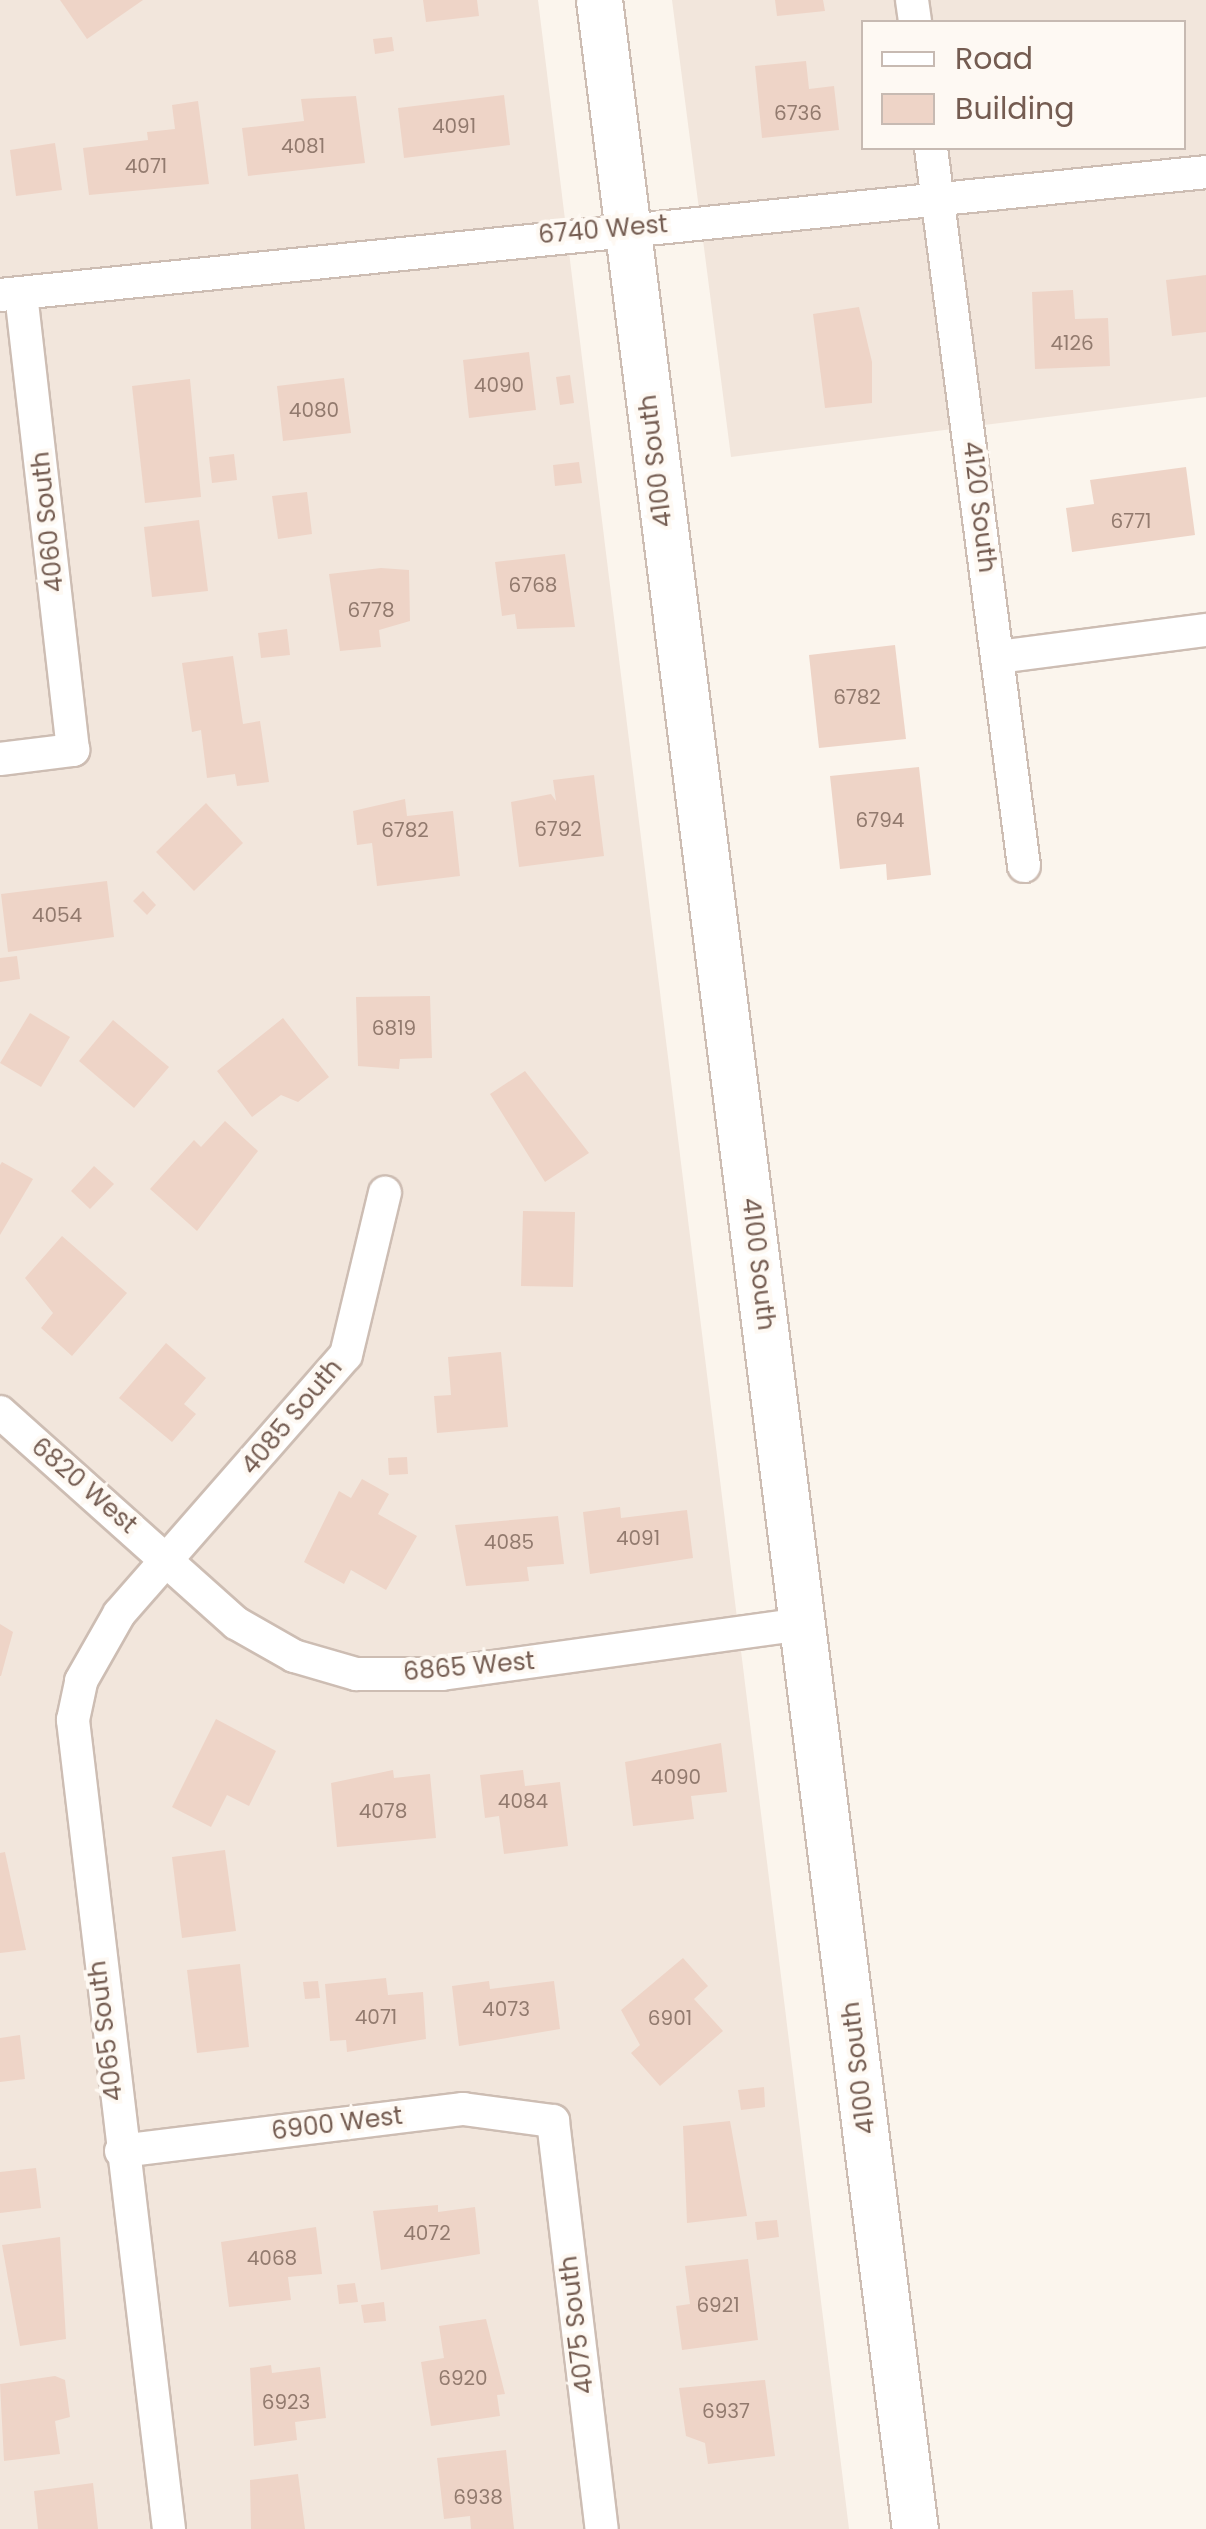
<!DOCTYPE html>
<style>
body{margin:0}
#map{position:relative;width:1206px;height:2529px;overflow:hidden;background:#fbf5ed;font-family:Poppins,sans-serif}
div>[style]{position:absolute}
.residential>*{inset:0;background:#f2e6dc}
.building>*{inset:0;background:#eed4c7}
.roads{filter:drop-shadow(2px 0 #cdbdb3) drop-shadow(-2px 0 #cdbdb3) drop-shadow(0 2px #cdbdb3) drop-shadow(0 -2px #cdbdb3)}
.minor>*{height:32px;margin:-16px;padding:0 16px;transform-origin:16px;border-radius:16px;background:#fff}
.secondary>*{height:45px;margin:-22.5px;padding:0 22.5px;transform-origin:22.5px;border-radius:22.5px;background:#fff}
span{translate:-50% -50%;white-space:nowrap;text-align:center;line-height:1.15;-webkit-text-stroke:8px #fef9f3;paint-order:stroke}
.number-label{font-size:20px;color:#927a6e}
.number-label span{-webkit-text-stroke-width:0}
.street-label{font-size:25px;color:#745c51}
.legend{position:absolute;left:861px;top:20px;width:325px;height:130px;box-sizing:border-box;background:#fef9f3;border:2px solid #c7bab2;margin:0;padding:12px 18px;list-style:none;font-size:30px;color:#745c51}
.legend li{display:flex;align-items:center;gap:20px;height:50px}
.legend b{width:50px;border:2px solid #c7bab2}
</style>
<div id="map">
<div class="residential">
<div style="clip-path:polygon(0 0,538px 0,849px 2529px,0 2529px)"></div>
<div style="clip-path:polygon(evenodd,672px 0,1206px 0,1206px 397px,731px 457px,672px 0,864px 22px,1184px 22px,1184px 148px,864px 148px,864px 22px)"></div>
</div>
<div class="building">
<div style="clip-path:polygon(60px 0,143px 0,87px 39px)"></div>
<div style="clip-path:polygon(423px 0,477px 0,479px 16px,426px 22px)"></div>
<div style="clip-path:polygon(775px 0,823px 0,825px 11px,777px 16px)"></div>
<div style="clip-path:polygon(392px 37px,394px 51px,375px 54px,373px 39px)"></div>
<div style="clip-path:polygon(806px 61px,809px 89px,834px 86px,839px 130px,762px 138px,755px 66px)"></div>
<div style="clip-path:polygon(504px 95px,510px 145px,404px 158px,398px 108px)"></div>
<div style="clip-path:polygon(356px 96px,365px 163px,248px 176px,242px 128px,304px 121px,301px 99px)"></div>
<div style="clip-path:polygon(198px 101px,209px 184px,89px 195px,83px 148px,148px 140px,147px 132px,175px 129px,172px 105px)"></div>
<div style="clip-path:polygon(55px 143px,62px 190px,16px 196px,10px 150px)"></div>
<div style="clip-path:polygon(1206px 275px,1206px 332px,1172px 336px,1166px 280px)"></div>
<div style="clip-path:polygon(1073px 290px,1075px 319px,1108px 318px,1110px 366px,1035px 369px,1032px 292px)"></div>
<div style="clip-path:polygon(859px 307px,872px 362px,872px 403px,825px 408px,813px 314px)"></div>
<div style="clip-path:polygon(529px 352px,536px 410px,469px 418px,463px 360px)"></div>
<div style="clip-path:polygon(570px 375px,574px 403px,560px 405px,556px 377px)"></div>
<div style="clip-path:polygon(344px 378px,351px 433px,283px 441px,277px 386px)"></div>
<div style="clip-path:polygon(190px 379px,201px 497px,145px 503px,132px 386px)"></div>
<div style="clip-path:polygon(234px 454px,237px 480px,212px 483px,209px 457px)"></div>
<div style="clip-path:polygon(579px 462px,582px 483px,555px 486px,553px 465px)"></div>
<div style="clip-path:polygon(1186px 467px,1195px 535px,1072px 552px,1066px 508px,1094px 504px,1090px 480px)"></div>
<div style="clip-path:polygon(307px 492px,312px 534px,278px 539px,272px 496px)"></div>
<div style="clip-path:polygon(199px 520px,208px 591px,152px 597px,144px 527px)"></div>
<div style="clip-path:polygon(565px 554px,575px 627px,517px 629px,515px 614px,502px 616px,495px 562px)"></div>
<div style="clip-path:polygon(381px 568px,409px 570px,410px 621px,379px 630px,381px 647px,340px 651px,329px 574px)"></div>
<div style="clip-path:polygon(287px 629px,290px 655px,261px 658px,258px 633px)"></div>
<div style="clip-path:polygon(895px 645px,906px 739px,819px 748px,809px 655px)"></div>
<div style="clip-path:polygon(233px 656px,243px 724px,260px 721px,269px 782px,237px 786px,235px 774px,207px 778px,201px 730px,192px 732px,182px 663px)"></div>
<div style="clip-path:polygon(919px 767px,931px 875px,887px 880px,886px 864px,840px 869px,830px 776px)"></div>
<div style="clip-path:polygon(594px 775px,604px 856px,519px 867px,511px 802px,551px 794px,556px 801px,553px 780px)"></div>
<div style="clip-path:polygon(405px 799px,407px 816px,453px 811px,460px 876px,377px 886px,372px 843px,357px 845px,353px 811px)"></div>
<div style="clip-path:polygon(206px 803px,243px 843px,194px 891px,156px 852px)"></div>
<div style="clip-path:polygon(107px 881px,114px 937px,8px 952px,1px 894px)"></div>
<div style="clip-path:polygon(143px 891px,156px 905px,147px 915px,133px 901px)"></div>
<div style="clip-path:polygon(17px 956px,20px 979px,0 982px,0 958px)"></div>
<div style="clip-path:polygon(430px 996px,432px 1058px,400px 1059px,399px 1069px,358px 1066px,356px 997px)"></div>
<div style="clip-path:polygon(30px 1013px,70px 1037px,41px 1087px,0 1063px)"></div>
<div style="clip-path:polygon(283px 1018px,329px 1077px,298px 1102px,281px 1095px,252px 1117px,217px 1071px)"></div>
<div style="clip-path:polygon(113px 1020px,169px 1067px,134px 1108px,79px 1061px)"></div>
<div style="clip-path:polygon(525px 1071px,589px 1153px,545px 1182px,490px 1094px)"></div>
<div style="clip-path:polygon(225px 1121px,258px 1151px,197px 1231px,150px 1189px,194px 1140px,201px 1147px)"></div>
<div style="clip-path:polygon(2px 1162px,33px 1179px,0 1235px,0 1165px)"></div>
<div style="clip-path:polygon(94px 1166px,114px 1184px,90px 1209px,71px 1191px)"></div>
<div style="clip-path:polygon(523px 1211px,575px 1212px,573px 1287px,521px 1286px)"></div>
<div style="clip-path:polygon(62px 1236px,127px 1293px,72px 1356px,41px 1328px,53px 1313px,25px 1278px)"></div>
<div style="clip-path:polygon(166px 1343px,206px 1378px,184px 1404px,196px 1414px,172px 1442px,119px 1398px)"></div>
<div style="clip-path:polygon(501px 1352px,508px 1427px,437px 1433px,434px 1396px,451px 1395px,448px 1357px)"></div>
<div style="clip-path:polygon(407px 1457px,408px 1474px,389px 1475px,388px 1458px)"></div>
<div style="clip-path:polygon(362px 1479px,389px 1494px,378px 1514px,417px 1536px,386px 1590px,351px 1570px,344px 1584px,304px 1562px,339px 1491px,351px 1498px)"></div>
<div style="clip-path:polygon(620px 1507px,621px 1518px,687px 1510px,693px 1558px,590px 1574px,583px 1512px)"></div>
<div style="clip-path:polygon(558px 1516px,564px 1564px,527px 1567px,529px 1581px,466px 1586px,455px 1525px)"></div>
<div style="clip-path:polygon(0 1624px,13px 1632px,1px 1676px,0 1676px)"></div>
<div style="clip-path:polygon(216px 1719px,276px 1751px,249px 1806px,227px 1795px,211px 1827px,172px 1807px)"></div>
<div style="clip-path:polygon(721px 1743px,727px 1792px,691px 1796px,694px 1819px,633px 1826px,625px 1762px)"></div>
<div style="clip-path:polygon(393px 1770px,394px 1778px,430px 1774px,436px 1838px,337px 1847px,331px 1783px)"></div>
<div style="clip-path:polygon(523px 1770px,525px 1786px,560px 1782px,568px 1846px,504px 1854px,499px 1816px,485px 1818px,480px 1775px)"></div>
<div style="clip-path:polygon(225px 1850px,236px 1931px,182px 1938px,172px 1857px)"></div>
<div style="clip-path:polygon(5px 1852px,26px 1950px,0 1953px,0 1853px)"></div>
<div style="clip-path:polygon(683px 1958px,708px 1986px,694px 1999px,723px 2031px,660px 2086px,631px 2053px,640px 2045px,621px 2010px)"></div>
<div style="clip-path:polygon(240px 1964px,249px 2047px,197px 2053px,187px 1970px)"></div>
<div style="clip-path:polygon(386px 1978px,388px 1995px,423px 1992px,426px 2039px,347px 2052px,346px 2040px,330px 2041px,325px 1984px)"></div>
<div style="clip-path:polygon(318px 1981px,320px 1998px,305px 1999px,303px 1982px)"></div>
<div style="clip-path:polygon(489px 1981px,490px 1989px,554px 1981px,560px 2029px,459px 2046px,452px 1986px)"></div>
<div style="clip-path:polygon(20px 2035px,25px 2079px,0 2082px,0 2038px)"></div>
<div style="clip-path:polygon(764px 2087px,765px 2107px,741px 2110px,738px 2090px)"></div>
<div style="clip-path:polygon(730px 2121px,747px 2216px,687px 2223px,683px 2126px)"></div>
<div style="clip-path:polygon(36px 2168px,41px 2208px,0 2213px,0 2172px)"></div>
<div style="clip-path:polygon(438px 2205px,438px 2212px,475px 2207px,480px 2254px,381px 2270px,373px 2211px)"></div>
<div style="clip-path:polygon(777px 2220px,779px 2237px,757px 2240px,755px 2222px)"></div>
<div style="clip-path:polygon(316px 2227px,322px 2274px,288px 2277px,291px 2300px,229px 2307px,221px 2242px)"></div>
<div style="clip-path:polygon(60px 2237px,66px 2339px,20px 2346px,2px 2245px)"></div>
<div style="clip-path:polygon(748px 2259px,758px 2340px,682px 2350px,676px 2306px,690px 2304px,685px 2266px)"></div>
<div style="clip-path:polygon(355px 2283px,358px 2302px,339px 2304px,337px 2285px)"></div>
<div style="clip-path:polygon(384px 2302px,386px 2321px,364px 2323px,361px 2305px)"></div>
<div style="clip-path:polygon(486px 2319px,505px 2394px,497px 2395px,500px 2416px,431px 2426px,421px 2362px,444px 2358px,439px 2326px)"></div>
<div style="clip-path:polygon(271px 2365px,272px 2373px,320px 2367px,326px 2418px,295px 2422px,297px 2440px,254px 2446px,250px 2368px)"></div>
<div style="clip-path:polygon(55px 2376px,65px 2380px,70px 2417px,55px 2421px,60px 2454px,4px 2461px,0 2384px)"></div>
<div style="clip-path:polygon(765px 2380px,775px 2456px,708px 2464px,705px 2443px,686px 2436px,679px 2388px)"></div>
<div style="clip-path:polygon(506px 2450px,514px 2529px,471px 2529px,470px 2516px,444px 2519px,437px 2458px)"></div>
<div style="clip-path:polygon(298px 2474px,305px 2529px,251px 2529px,250px 2480px)"></div>
<div style="clip-path:polygon(93px 2483px,98px 2529px,38px 2529px,34px 2491px)"></div>
</div>
<div class="roads">
<div class="minor">
<div style="left:912px;top:0;width:22px;rotate:82deg"></div>
<div style="left:931px;top:148px;width:724px;rotate:82.62deg"></div>
<div style="left:0;top:295px;width:1212px;rotate:-5.82deg"></div>
<div style="left:998px;top:657px;width:210px;rotate:-7.4deg"></div>
<div style="left:0;top:759px;width:74px;rotate:-7deg"></div>
<div style="left:73px;top:750px;width:458px;rotate:-96.5deg"></div>
<div style="left:0;top:1412px;width:317px;rotate:41.8deg"></div>
<div style="left:236px;top:1623px;width:67px;rotate:29.6deg"></div>
<div style="left:294px;top:1656px;width:65px;rotate:16.2deg"></div>
<div style="left:356px;top:1674px;width:86px"></div>
<div style="left:442px;top:1674px;width:365px;rotate:-7.9deg"></div>
<div style="left:121px;top:2151px;width:345px;rotate:-7deg"></div>
<div style="left:463px;top:2109px;width:91px;rotate:7.6deg"></div>
<div style="left:553px;top:2121px;width:411px;rotate:83.2deg"></div>
<div style="left:169px;top:2529px;width:815px;rotate:-96.77deg"></div>
<div style="left:73px;top:1720px;width:40px;rotate:-78deg"></div>
<div style="left:81px;top:1681px;width:77px;rotate:-60.4deg"></div>
<div style="left:119px;top:1614px;width:344px;rotate:-48.8deg"></div>
<div style="left:346px;top:1355px;width:167px;rotate:-76.5deg"></div>
</div>
<div class="secondary">
<div style="left:599px;top:0;width:2549px;rotate:82.88deg"></div>
</div>
</div>
<div class="number-label">
<span style="left:798px;top:113px">6736</span>
<span style="left:454px;top:126px">4091</span>
<span style="left:303px;top:146px">4081</span>
<span style="left:146px;top:166px">4071</span>
<span style="left:1072px;top:343px">4126</span>
<span style="left:499px;top:385px">4090</span>
<span style="left:314px;top:410px">4080</span>
<span style="left:1131px;top:521px">6771</span>
<span style="left:533px;top:585px">6768</span>
<span style="left:371px;top:610px">6778</span>
<span style="left:857px;top:697px">6782</span>
<span style="left:880px;top:820px">6794</span>
<span style="left:558px;top:829px">6792</span>
<span style="left:405px;top:830px">6782</span>
<span style="left:57px;top:915px">4054</span>
<span style="left:394px;top:1028px">6819</span>
<span style="left:638px;top:1538px">4091</span>
<span style="left:509px;top:1542px">4085</span>
<span style="left:676px;top:1777px">4090</span>
<span style="left:523px;top:1801px">4084</span>
<span style="left:383px;top:1811px">4078</span>
<span style="left:506px;top:2009px">4073</span>
<span style="left:376px;top:2017px">4071</span>
<span style="left:670px;top:2018px">6901</span>
<span style="left:427px;top:2233px">4072</span>
<span style="left:272px;top:2258px">4068</span>
<span style="left:718px;top:2305px">6921</span>
<span style="left:463px;top:2378px">6920</span>
<span style="left:286px;top:2402px">6923</span>
<span style="left:726px;top:2411px">6937</span>
<span style="left:478px;top:2497px">6938</span>
</div>
<div class="street-label">
<span style="left:603px;top:230px;rotate:-5deg">6740 West</span>
<span style="left:656px;top:461px;rotate:-97deg">4100 South</span>
<span style="left:979px;top:507px;rotate:83deg">4120 South</span>
<span style="left:48px;top:522px;rotate:-96deg">4060 South</span>
<span style="left:758px;top:1264px;rotate:83deg">4100 South</span>
<span style="left:292px;top:1417px;rotate:-50deg">4085 South</span>
<span style="left:84px;top:1486px;rotate:41deg">6820 West</span>
<span style="left:469px;top:1667px;rotate:-5deg">6865 West</span>
<span style="left:106px;top:2031px;rotate:-97deg">4065 South</span>
<span style="left:859px;top:2068px;rotate:-97deg">4100 South</span>
<span style="left:337px;top:2124px;rotate:-7deg">6900 West</span>
<span style="left:577px;top:2325px;rotate:-97deg">4075 South</span>
</div>
<ul class="legend">
<li><b style="height:12px;background:#fff"></b>Road</li>
<li><b style="height:28px;background:#eed4c7"></b>Building</li>
</ul>
</div>
